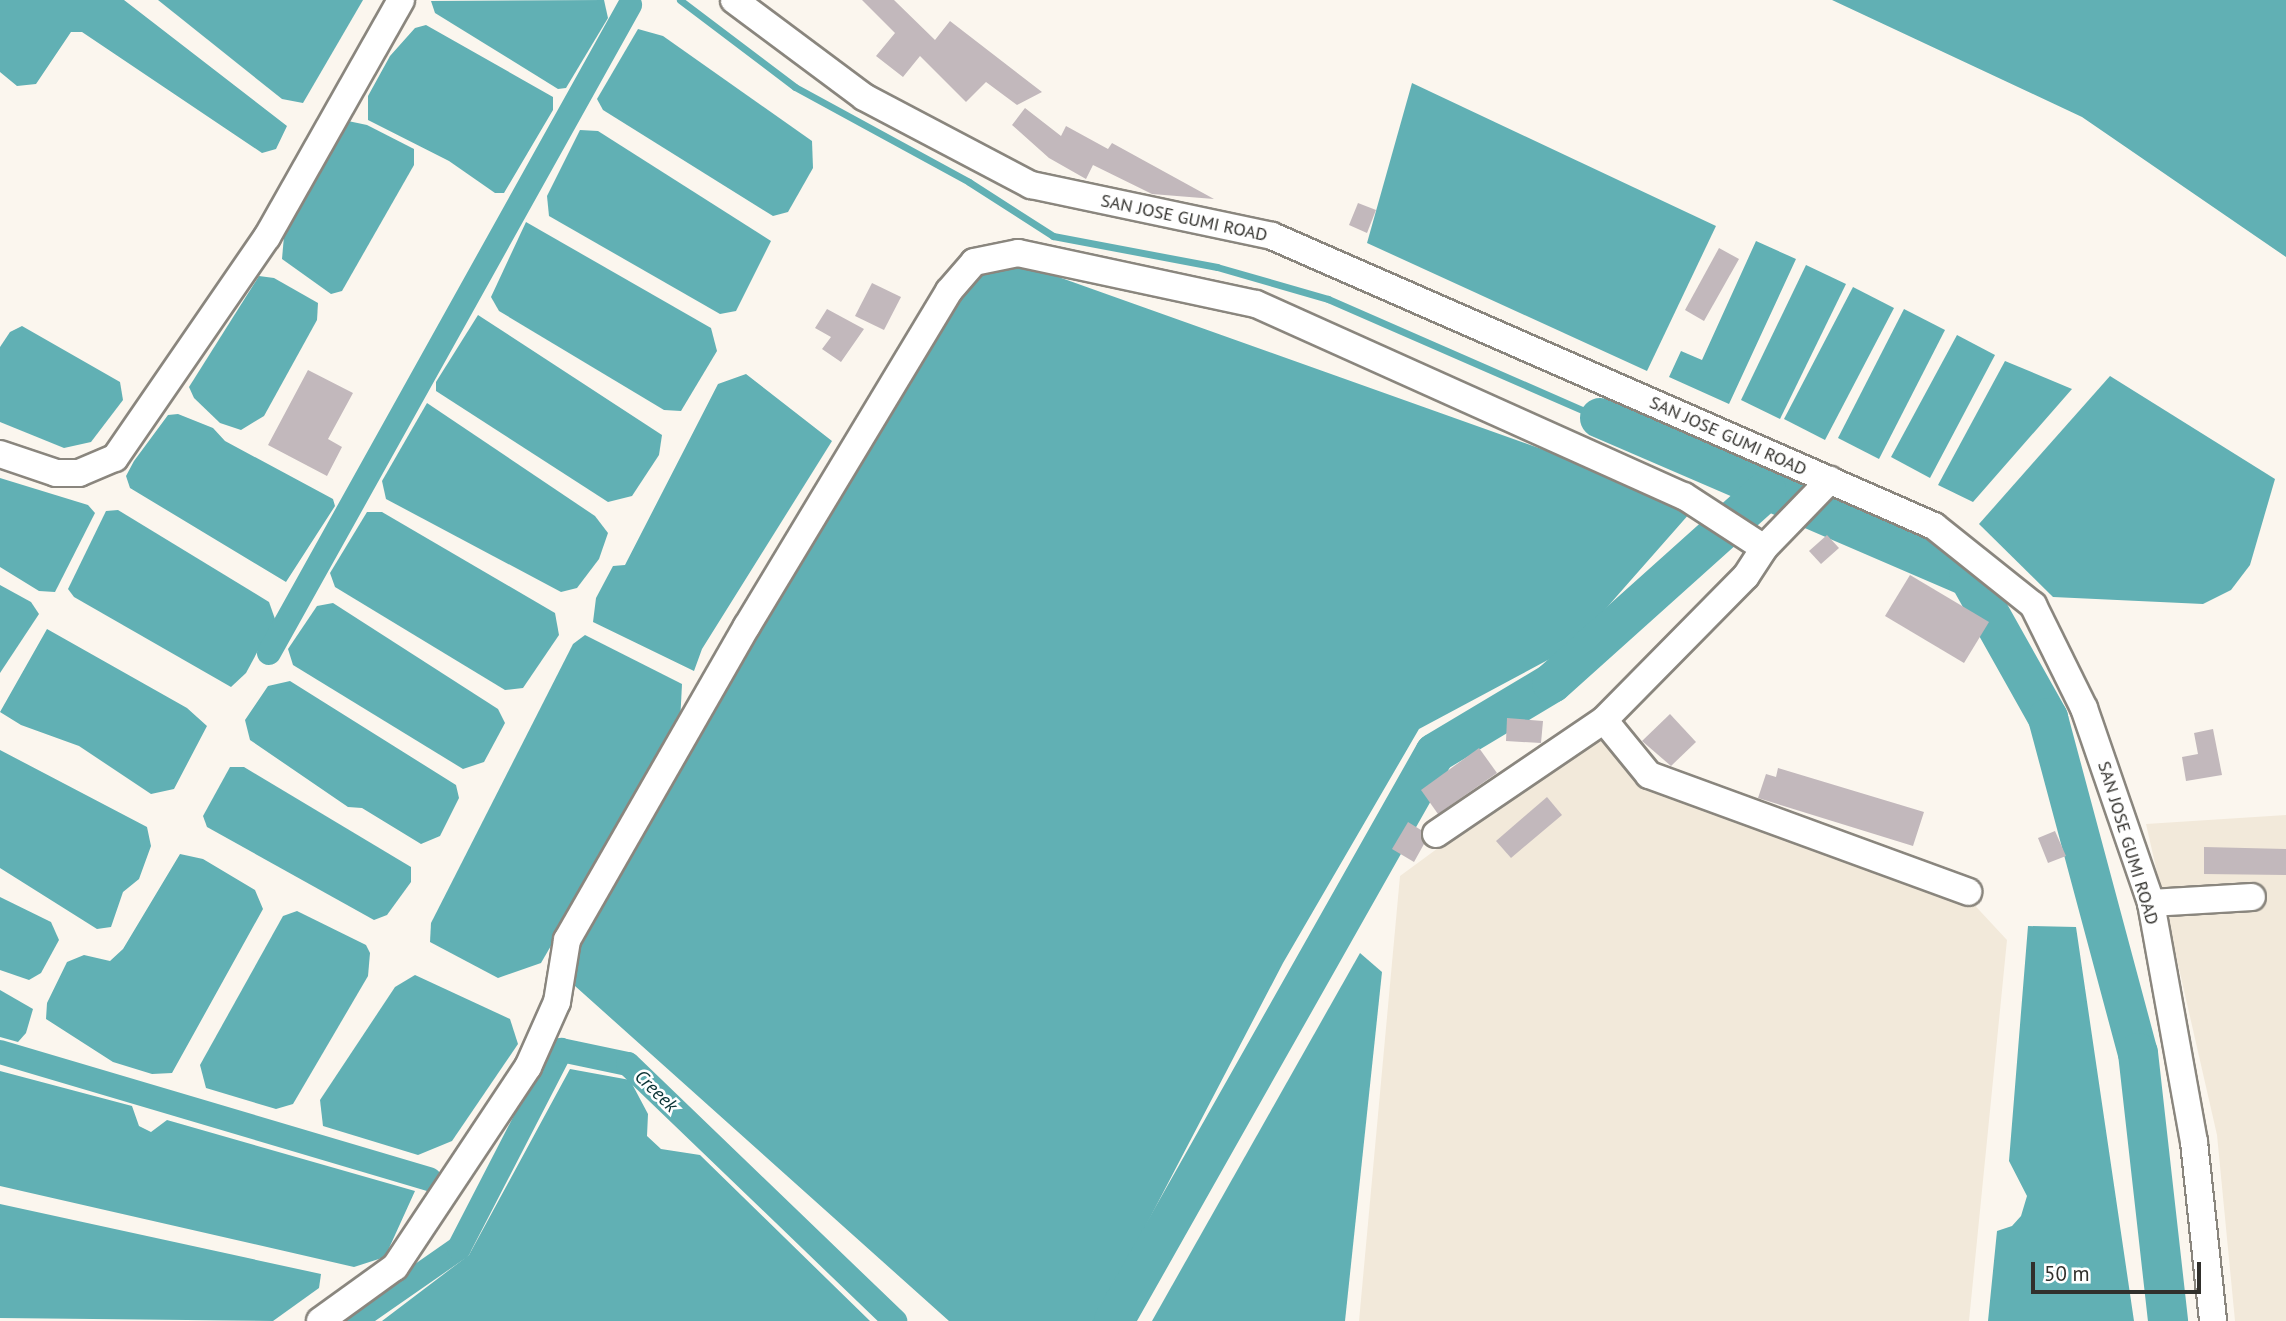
<!DOCTYPE html>
<style>
body{margin:0}
#map{position:relative;width:2286px;height:1321px;overflow:hidden;background:#fbf6ee;font-family:"PT Sans",sans-serif}
div>[style]{position:absolute}
.built>*{inset:0;background:#f2e9da}
.water>*{inset:0;background:#61b0b4}
.stream>*{height:7px;margin:-3.5px;padding:0 3.5px;transform-origin:3.5px;border-radius:3.5px;background:#61b0b4}
.canal>*{height:24px;margin:-12px;padding:0 12px;transform-origin:12px;border-radius:12px;background:#61b0b4}
.river>*{height:40px;margin:-20px;padding:0 20px;transform-origin:20px;border-radius:20px;background:#61b0b4}
.building>*{inset:0;background:#c2b8bc}
.roads{filter:drop-shadow(2px 0 #8a867e) drop-shadow(-2px 0 #8a867e) drop-shadow(0 2px #8a867e) drop-shadow(0 -2px #8a867e)}
.minor>*{height:26px;margin:-13px;padding:0 13px;transform-origin:13px;border-radius:13px;background:#fff}
span{translate:-50% -50%;white-space:nowrap;text-align:center;line-height:1.15;-webkit-text-stroke:5px #fff;paint-order:stroke}
.street-label{font-size:18px;color:#31302c}
.water-label{font-size:19px;color:#0a3234;font-style:italic}
.scale{position:absolute;left:2031px;top:1262px;width:170px;height:32px;box-sizing:border-box;border:4px solid #31302c;border-top:0;padding-left:9px;font-size:21px;line-height:24px;white-space:nowrap;color:#31302c;-webkit-text-stroke:5px #fff;paint-order:stroke}
</style>
<div id="map">
<div class="built">
<div style="clip-path:polygon(1600px 729px,1642px 782px,1967px 897px,2007px 940px,1969px 1321px,1359px 1321px,1400px 876px)"></div>
<div style="clip-path:polygon(2286px 815px,2286px 1321px,2235px 1321px,2217px 1135px,2146px 824px)"></div>
</div>
<div class="water">
<div style="clip-path:polygon(0 0,124px 0,287px 126px,276px 149px,262px 153px,82px 32px,71px 32px,36px 84px,17px 86px,0 72px)"></div>
<div style="clip-path:polygon(158px 0,363px 0,303px 103px,282px 99px)"></div>
<div style="clip-path:polygon(604px 0,608px 18px,566px 88px,558px 89px,435px 13px,431px 1px)"></div>
<div style="clip-path:polygon(1832px 0,2286px 0,2286px 257px,2082px 117px)"></div>
<div style="clip-path:polygon(426px 25px,553px 97px,553px 110px,504px 193px,495px 193px,449px 161px,368px 120px,368px 96px,390px 56px,415px 28px)"></div>
<div style="clip-path:polygon(638px 29px,663px 36px,812px 141px,813px 168px,788px 212px,773px 216px,603px 110px,597px 99px)"></div>
<div style="clip-path:polygon(1412px 83px,1716px 226px,1647px 371px,1367px 243px)"></div>
<div style="clip-path:polygon(348px 121px,367px 125px,414px 149px,414px 165px,342px 291px,331px 294px,282px 259px,284px 236px)"></div>
<div style="clip-path:polygon(580px 130px,598px 131px,771px 241px,736px 311px,720px 314px,549px 216px,547px 196px)"></div>
<div style="clip-path:polygon(526px 222px,711px 328px,717px 351px,681px 411px,664px 410px,499px 311px,491px 297px)"></div>
<div style="clip-path:polygon(1756px 241px,1796px 259px,1729px 404px,1669px 377px,1681px 351px,1702px 360px)"></div>
<div style="clip-path:polygon(1022px 264px,1665px 493px,1690px 513px,1572px 647px,1419px 729px,1283px 963px,1096px 1321px,949px 1321px,575px 986px,577px 944px,958px 296px,979px 273px)"></div>
<div style="clip-path:polygon(1806px 265px,1846px 284px,1780px 419px,1741px 400px)"></div>
<div style="clip-path:polygon(259px 276px,274px 278px,318px 303px,317px 320px,264px 416px,241px 430px,220px 423px,194px 398px,189px 387px)"></div>
<div style="clip-path:polygon(1853px 287px,1894px 308px,1825px 440px,1784px 419px)"></div>
<div style="clip-path:polygon(1904px 309px,1945px 330px,1879px 459px,1838px 438px)"></div>
<div style="clip-path:polygon(478px 315px,662px 435px,659px 455px,632px 496px,608px 502px,436px 391px,436px 382px)"></div>
<div style="clip-path:polygon(22px 326px,120px 382px,123px 400px,91px 442px,64px 448px,0 422px,0 347px,10px 332px)"></div>
<div style="clip-path:polygon(1957px 335px,1995px 355px,1930px 478px,1891px 457px)"></div>
<div style="clip-path:polygon(2005px 361px,2072px 389px,1973px 502px,1938px 485px)"></div>
<div style="clip-path:polygon(746px 374px,832px 441px,702px 649px,694px 671px,593px 622px,596px 598px,613px 566px,625px 565px,718px 384px)"></div>
<div style="clip-path:polygon(2110px 376px,2275px 479px,2250px 565px,2231px 590px,2203px 604px,2053px 597px,1979px 524px)"></div>
<div style="clip-path:polygon(427px 403px,595px 516px,608px 533px,599px 559px,577px 588px,561px 592px,386px 499px,382px 481px)"></div>
<div style="clip-path:polygon(178px 414px,213px 428px,225px 441px,333px 499px,335px 506px,286px 582px,130px 488px,126px 476px,134px 461px,168px 415px)"></div>
<div style="clip-path:polygon(0 478px,88px 505px,95px 513px,55px 592px,39px 591px,0 567px)"></div>
<div style="clip-path:polygon(118px 510px,269px 602px,275px 619px,246px 673px,231px 687px,74px 597px,68px 589px,106px 511px)"></div>
<div style="clip-path:polygon(367px 512px,382px 512px,555px 613px,559px 635px,523px 688px,505px 690px,335px 587px,330px 573px)"></div>
<div style="clip-path:polygon(0 585px,31px 602px,39px 614px,0 673px)"></div>
<div style="clip-path:polygon(333px 603px,498px 709px,505px 723px,484px 762px,463px 769px,293px 665px,288px 649px,317px 606px)"></div>
<div style="clip-path:polygon(47px 629px,187px 708px,207px 726px,174px 789px,151px 794px,79px 746px,21px 725px,0 712px)"></div>
<div style="clip-path:polygon(585px 635px,682px 684px,680px 723px,541px 963px,498px 978px,430px 942px,431px 923px,573px 644px)"></div>
<div style="clip-path:polygon(290px 681px,456px 785px,459px 798px,440px 836px,421px 844px,362px 808px,348px 807px,250px 740px,245px 720px,268px 686px)"></div>
<div style="clip-path:polygon(0 750px,147px 827px,151px 846px,139px 879px,123px 892px,111px 927px,97px 929px,0 868px)"></div>
<div style="clip-path:polygon(230px 767px,244px 767px,411px 867px,411px 882px,387px 915px,374px 920px,207px 827px,203px 816px)"></div>
<div style="clip-path:polygon(180px 854px,203px 859px,255px 890px,263px 909px,172px 1073px,152px 1074px,113px 1062px,46px 1019px,47px 1003px,67px 962px,84px 955px,110px 961px,123px 949px)"></div>
<div style="clip-path:polygon(0 897px,51px 922px,59px 940px,41px 973px,29px 980px,0 970px)"></div>
<div style="clip-path:polygon(297px 911px,366px 945px,370px 953px,368px 976px,293px 1104px,276px 1109px,206px 1088px,200px 1065px,283px 916px)"></div>
<div style="clip-path:polygon(2028px 926px,2076px 927px,2134px 1321px,1988px 1321px,1997px 1231px,2012px 1226px,2021px 1216px,2027px 1196px,2009px 1161px)"></div>
<div style="clip-path:polygon(1360px 953px,1382px 972px,1345px 1321px,1152px 1321px)"></div>
<div style="clip-path:polygon(415px 975px,510px 1019px,518px 1044px,452px 1141px,418px 1155px,323px 1126px,320px 1100px,395px 987px)"></div>
<div style="clip-path:polygon(0 990px,33px 1009px,26px 1033px,18px 1042px,0 1037px)"></div>
<div style="clip-path:polygon(570px 1069px,630px 1080px,648px 1114px,647px 1136px,661px 1149px,700px 1155px,870px 1321px,382px 1321px,469px 1255px)"></div>
<div style="clip-path:polygon(0 1071px,132px 1106px,139px 1126px,151px 1132px,167px 1120px,415px 1191px,385px 1257px,354px 1267px,0 1186px)"></div>
<div style="clip-path:polygon(0 1204px,321px 1274px,319px 1288px,273px 1321px,0 1318px)"></div>
</div>
<div class="stream">
<div style="left:680px;top:0;width:144px;rotate:37.1deg"></div>
<div style="left:795px;top:87px;width:198px;rotate:28.6deg"></div>
<div style="left:969px;top:182px;width:100px;rotate:32.7deg"></div>
<div style="left:1053px;top:236px;width:167px;rotate:10.7deg"></div>
<div style="left:1217px;top:267px;width:116px;rotate:16.1deg"></div>
<div style="left:1328px;top:299px;width:297px;rotate:23.6deg"></div>
</div>
<div class="canal">
<div style="left:269px;top:653px;width:742px;rotate:-60.88deg"></div>
<div style="left:0;top:1052px;width:448px;rotate:16.5deg"></div>
<div style="left:354px;top:1321px;width:128px;rotate:-34.8deg"></div>
<div style="left:459px;top:1248px;width:223px;rotate:-62.7deg"></div>
<div style="left:561px;top:1050px;width:68px;rotate:11.8deg"></div>
<div style="left:628px;top:1064px;width:371px;rotate:43.9deg"></div>
</div>
<div class="river">
<div style="left:1600px;top:418px;width:402px;rotate:23.3deg"></div>
<div style="left:1969px;top:577px;width:162px;rotate:60.7deg"></div>
<div style="left:2048px;top:718px;width:347px;rotate:75deg"></div>
<div style="left:2138px;top:1053px;width:270px;rotate:83.6deg"></div>
<div style="left:1114px;top:1321px;width:652px;rotate:-60.53deg"></div>
<div style="left:1435px;top:753px;width:136px;rotate:-30.9deg"></div>
<div style="left:1552px;top:683px;width:288px;rotate:-41.9deg"></div>
</div>
<div class="building">
<div style="clip-path:polygon(862px 0,894px 0,935px 40px,950px 21px,1042px 92px,1017px 105px,986px 82px,966px 102px,920px 56px,903px 77px,876px 56px,895px 33px)"></div>
<div style="clip-path:polygon(1025px 108px,1061px 136px,1066px 126px,1108px 149px,1112px 143px,1214px 199px,1152px 194px,1093px 165px,1086px 179px,1049px 158px,1012px 125px)"></div>
<div style="clip-path:polygon(1358px 203px,1376px 210px,1367px 233px,1349px 225px)"></div>
<div style="clip-path:polygon(1719px 248px,1739px 259px,1704px 321px,1685px 310px)"></div>
<div style="clip-path:polygon(872px 283px,901px 297px,884px 330px,855px 316px)"></div>
<div style="clip-path:polygon(827px 309px,864px 329px,841px 362px,822px 349px,831px 337px,815px 328px)"></div>
<div style="clip-path:polygon(308px 370px,353px 393px,328px 439px,342px 447px,327px 476px,268px 445px)"></div>
<div style="clip-path:polygon(1827px 535px,1839px 548px,1821px 564px,1809px 551px)"></div>
<div style="clip-path:polygon(1910px 575px,1989px 622px,1964px 663px,1885px 616px)"></div>
<div style="clip-path:polygon(1670px 714px,1696px 742px,1671px 766px,1642px 741px)"></div>
<div style="clip-path:polygon(1507px 718px,1543px 721px,1541px 743px,1506px 741px)"></div>
<div style="clip-path:polygon(2213px 729px,2222px 775px,2186px 781px,2182px 757px,2198px 754px,2194px 733px)"></div>
<div style="clip-path:polygon(1479px 748px,1497px 773px,1438px 814px,1421px 790px)"></div>
<div style="clip-path:polygon(1778px 768px,1924px 812px,1913px 846px,1758px 798px,1766px 774px,1776px 777px)"></div>
<div style="clip-path:polygon(1547px 797px,1562px 815px,1511px 858px,1496px 841px)"></div>
<div style="clip-path:polygon(1408px 822px,1421px 830px,1424px 844px,1414px 862px,1392px 849px)"></div>
<div style="clip-path:polygon(2055px 831px,2066px 856px,2048px 863px,2038px 838px)"></div>
<div style="clip-path:polygon(2204px 847px,2286px 849px,2286px 875px,2204px 874px)"></div>
</div>
<div class="roads">
<div class="minor">
<div style="left:734px;top:0;width:162px;rotate:36.7deg"></div>
<div style="left:864px;top:97px;width:189px;rotate:27.8deg"></div>
<div style="left:1031px;top:185px;width:246px;rotate:11.9deg"></div>
<div style="left:1272px;top:236px;width:723px;rotate:23.66deg"></div>
<div style="left:1934px;top:526px;width:127px;rotate:38.6deg"></div>
<div style="left:2033px;top:605px;width:115px;rotate:63.7deg"></div>
<div style="left:2084px;top:708px;width:206px;rotate:71deg"></div>
<div style="left:2151px;top:903px;width:243px;rotate:79.8deg"></div>
<div style="left:2194px;top:1142px;width:180px;rotate:83.9deg"></div>
<div style="left:0;top:454px;width:59px;rotate:18.7deg"></div>
<div style="left:56px;top:473px;width:23px"></div>
<div style="left:79px;top:473px;width:39px;rotate:-23deg"></div>
<div style="left:115px;top:458px;width:268px;rotate:-55.5deg"></div>
<div style="left:267px;top:237px;width:272px;rotate:-60.5deg"></div>
<div style="left:1604px;top:720px;width:71px;rotate:50.7deg"></div>
<div style="left:1649px;top:775px;width:340px;rotate:20.1deg"></div>
<div style="left:1436px;top:834px;width:203px;rotate:-34.2deg"></div>
<div style="left:1604px;top:720px;width:202px;rotate:-45.4deg"></div>
<div style="left:1746px;top:576px;width:33px;rotate:-57deg"></div>
<div style="left:1764px;top:548px;width:95px;rotate:-45.9deg"></div>
<div style="left:2151px;top:903px;width:101px;rotate:-3.4deg"></div>
<div style="left:320px;top:1321px;width:92px;rotate:-35.8deg"></div>
<div style="left:395px;top:1267px;width:240px;rotate:-56.4deg"></div>
<div style="left:528px;top:1067px;width:71px;rotate:-66deg"></div>
<div style="left:557px;top:1002px;width:63px;rotate:-80.8deg"></div>
<div style="left:567px;top:940px;width:362px;rotate:-60.2deg"></div>
<div style="left:747px;top:626px;width:391px;rotate:-58.9deg"></div>
<div style="left:949px;top:291px;width:38px;rotate:-49deg"></div>
<div style="left:974px;top:262px;width:45px;rotate:-11.6deg"></div>
<div style="left:1018px;top:253px;width:243px;rotate:12.1deg"></div>
<div style="left:1256px;top:304px;width:469px;rotate:24.2deg"></div>
<div style="left:1684px;top:496px;width:95px;rotate:33deg"></div>
</div>
</div>
<div class="street-label">
<span style="left:1184px;top:218px;rotate:12deg">SAN JOSE GUMI ROAD</span>
<span style="left:1728px;top:436px;rotate:24deg">SAN JOSE GUMI ROAD</span>
<span style="left:2128px;top:843px;rotate:73deg">SAN JOSE GUMI ROAD</span>
</div>
<div class="water-label">
<span style="left:656px;top:1091px;rotate:44deg">Creeek</span>
</div>
<div class="scale">50 m</div>
</div>
